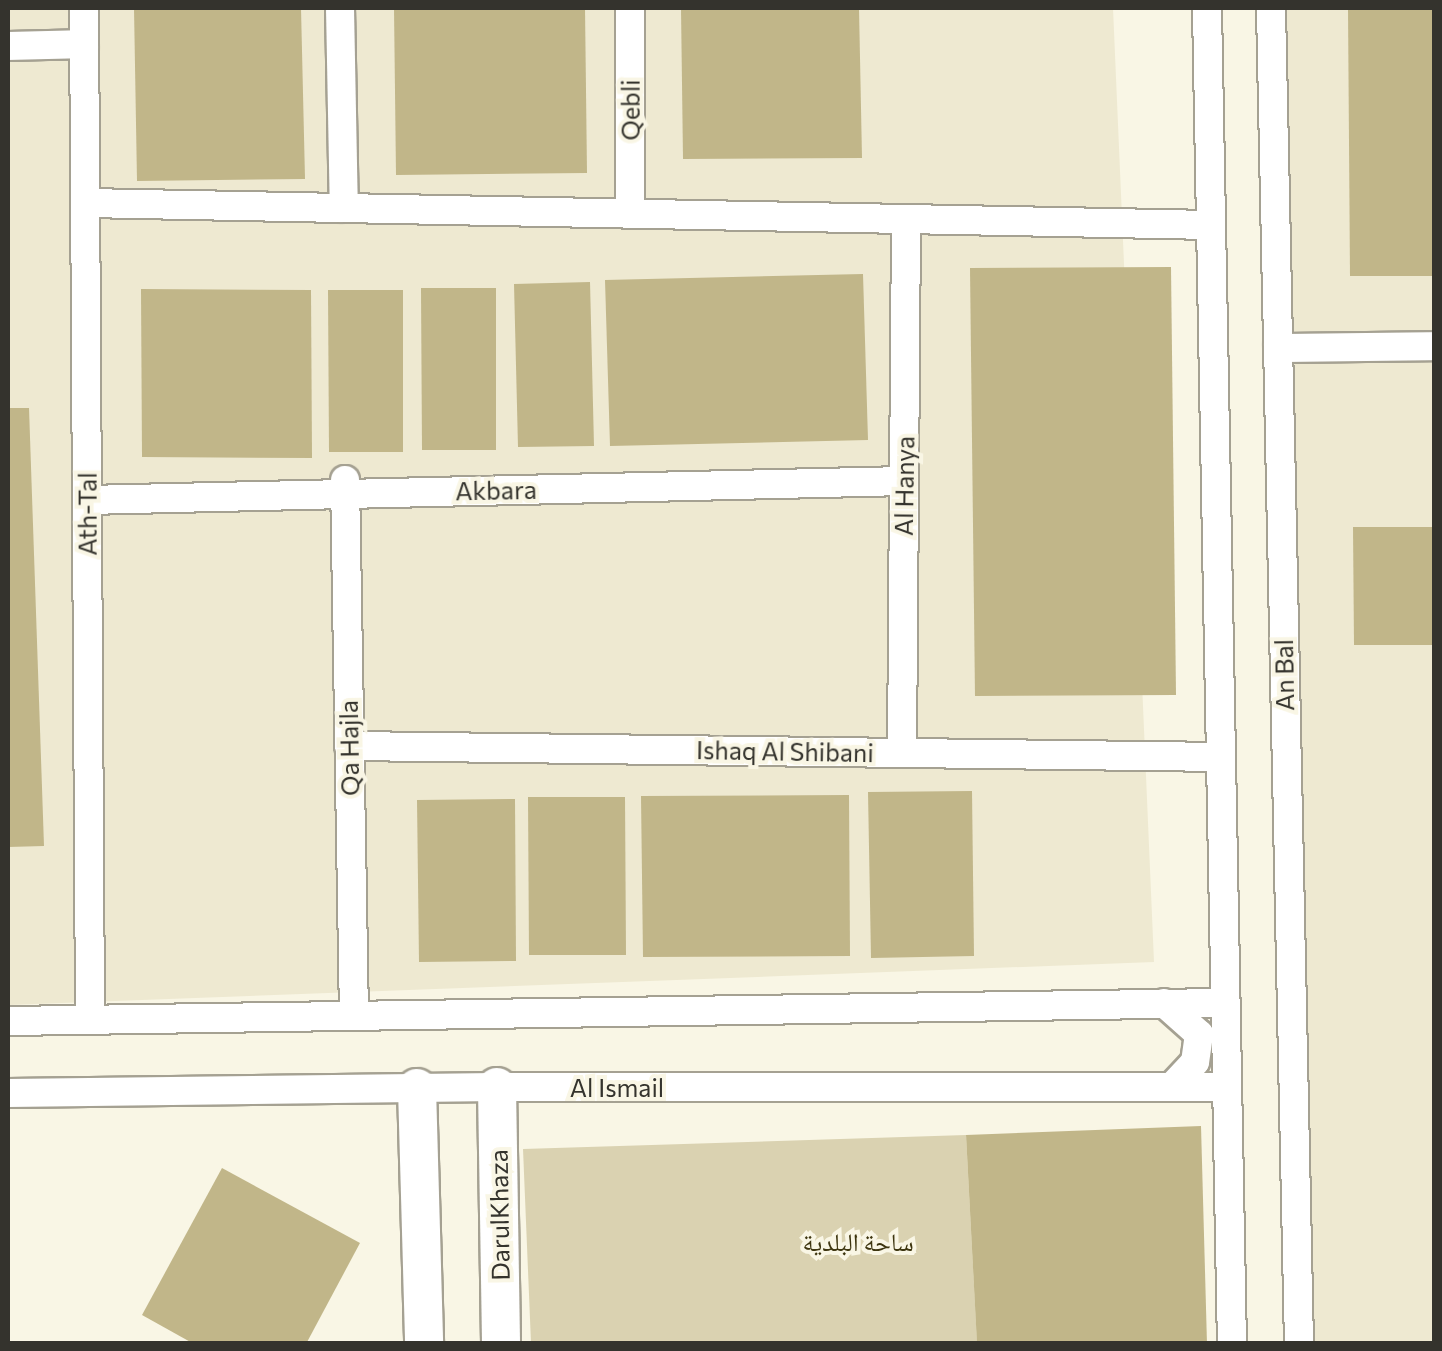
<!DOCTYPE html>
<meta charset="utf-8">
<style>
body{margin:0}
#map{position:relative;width:1442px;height:1351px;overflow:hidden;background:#f9f6e5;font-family:Commissioner,"Noto Naskh Arabic",sans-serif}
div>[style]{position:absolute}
.built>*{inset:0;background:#eee9d1}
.green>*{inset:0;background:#dad2b1}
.building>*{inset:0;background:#c1b689}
.roads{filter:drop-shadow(2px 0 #a5a192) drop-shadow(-2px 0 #a5a192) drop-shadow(0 2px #a5a192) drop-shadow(0 -2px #a5a192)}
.street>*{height:28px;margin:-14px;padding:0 14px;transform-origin:14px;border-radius:14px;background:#fff}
.secondary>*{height:38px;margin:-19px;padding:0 19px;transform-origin:19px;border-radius:19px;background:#fff}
span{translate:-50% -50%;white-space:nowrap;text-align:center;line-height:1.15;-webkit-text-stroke:8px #f9f6e5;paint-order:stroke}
.street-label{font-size:25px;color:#34332d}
.park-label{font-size:25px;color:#3d350f}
.frame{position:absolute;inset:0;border:10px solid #34332d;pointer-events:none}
</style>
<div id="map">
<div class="built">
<div style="clip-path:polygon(8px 8px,1113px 8px,1154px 962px,8px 1005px)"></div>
<div style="clip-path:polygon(1263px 8px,1434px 8px,1434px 1343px,1299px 1343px)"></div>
</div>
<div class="green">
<div style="clip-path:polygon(966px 1135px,977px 1343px,531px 1343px,523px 1149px)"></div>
</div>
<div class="building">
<div style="clip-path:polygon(134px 8px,301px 8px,305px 179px,137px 181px)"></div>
<div style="clip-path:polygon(394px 8px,585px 8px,587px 173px,396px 175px)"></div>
<div style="clip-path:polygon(681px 8px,859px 8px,862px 158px,683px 159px)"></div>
<div style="clip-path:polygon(1348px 8px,1434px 8px,1434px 276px,1350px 276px)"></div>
<div style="clip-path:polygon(1171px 267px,1176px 695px,975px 696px,970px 268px)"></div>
<div style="clip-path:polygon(863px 274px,868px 440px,610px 446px,605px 280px)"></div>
<div style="clip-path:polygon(590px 282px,594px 446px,518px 447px,514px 284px)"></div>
<div style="clip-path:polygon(421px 288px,496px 288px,496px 450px,422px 450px)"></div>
<div style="clip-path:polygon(141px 289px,311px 290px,312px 458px,142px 457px)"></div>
<div style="clip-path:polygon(328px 290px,403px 290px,403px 452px,329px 452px)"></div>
<div style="clip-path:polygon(8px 408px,29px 408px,44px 846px,8px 847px)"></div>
<div style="clip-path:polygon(1353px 527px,1434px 527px,1434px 645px,1354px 645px)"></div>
<div style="clip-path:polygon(972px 791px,974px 956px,871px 958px,868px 792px)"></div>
<div style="clip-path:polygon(849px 795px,850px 956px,643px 957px,641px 796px)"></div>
<div style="clip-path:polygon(528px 797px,625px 797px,626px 955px,529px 955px)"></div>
<div style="clip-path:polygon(515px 799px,516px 961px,419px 962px,417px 800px)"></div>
<div style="clip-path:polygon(1201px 1126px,1207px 1344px,977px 1344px,966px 1135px)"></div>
<div style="clip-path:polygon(222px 1168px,360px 1243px,306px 1344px,194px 1344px,142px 1315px)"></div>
</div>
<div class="roads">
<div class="street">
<div style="left:84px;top:8px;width:1012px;rotate:89.66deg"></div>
<div style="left:340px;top:8px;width:200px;rotate:88.9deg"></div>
<div style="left:630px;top:8px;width:205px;rotate:90deg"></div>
<div style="left:1207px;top:8px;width:1336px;rotate:88.93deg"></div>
<div style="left:1271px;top:8px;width:1336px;rotate:88.8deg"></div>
<div style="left:8px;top:46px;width:76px;rotate:-1.5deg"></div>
<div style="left:86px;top:203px;width:1122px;rotate:1.12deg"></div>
<div style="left:1278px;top:348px;width:156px;rotate:-0.7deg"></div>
<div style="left:345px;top:480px;width:536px;rotate:89.04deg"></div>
<div style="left:87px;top:500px;width:817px;rotate:-1.33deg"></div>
<div style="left:349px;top:746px;width:872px;rotate:0.72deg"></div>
<div style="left:902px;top:753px;width:534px;rotate:-89.57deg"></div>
<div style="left:1164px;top:1003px;width:47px;rotate:41.5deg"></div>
<div style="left:1199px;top:1034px;width:28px;rotate:98deg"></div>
<div style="left:1195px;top:1062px;width:34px;rotate:133deg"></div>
<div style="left:8px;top:1021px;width:1217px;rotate:-0.85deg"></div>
<div style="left:8px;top:1093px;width:489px;rotate:-0.7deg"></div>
<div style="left:497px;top:1087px;width:730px"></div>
</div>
<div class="secondary">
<div style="left:497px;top:1087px;width:257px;rotate:89.1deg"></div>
<div style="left:417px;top:1088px;width:256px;rotate:88.4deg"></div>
</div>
</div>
<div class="street-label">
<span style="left:630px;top:110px;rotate:-90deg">Qebli</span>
<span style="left:904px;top:486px;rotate:-89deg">Al Hanya</span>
<span style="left:496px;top:490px;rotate:-1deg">Akbara</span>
<span style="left:87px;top:514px;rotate:-90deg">Ath-Tal</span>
<span style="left:1284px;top:675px;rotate:-91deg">An Bal</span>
<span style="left:349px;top:748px;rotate:-91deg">Qa Hajla</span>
<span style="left:785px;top:751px;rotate:1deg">Ishaq Al Shibani</span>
<span style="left:617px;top:1087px">Al Ismail</span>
<span style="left:499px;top:1215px;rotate:-91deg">DarulKhaza</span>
</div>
<div class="park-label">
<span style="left:858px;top:1241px">ساحة البلدية</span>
</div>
<div class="frame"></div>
</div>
